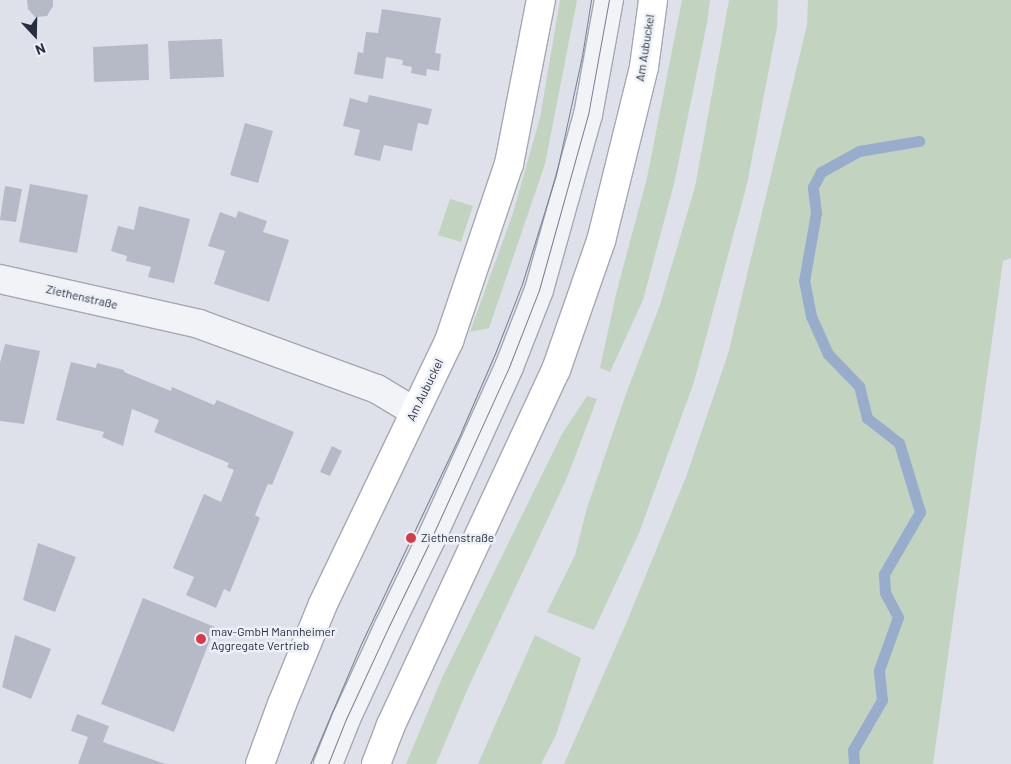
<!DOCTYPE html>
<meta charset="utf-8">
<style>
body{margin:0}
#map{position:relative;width:1011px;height:764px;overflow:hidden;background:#dee1e9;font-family:Barlow,sans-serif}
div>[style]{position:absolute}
.green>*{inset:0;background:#c2d3bf}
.stream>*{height:11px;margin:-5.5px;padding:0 5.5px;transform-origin:5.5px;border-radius:5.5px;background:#97adcb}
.building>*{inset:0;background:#b5bac6}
.roads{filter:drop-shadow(1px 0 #a3a8b3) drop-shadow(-1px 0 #a3a8b3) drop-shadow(0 1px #a3a8b3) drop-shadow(0 -1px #a3a8b3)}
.minor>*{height:28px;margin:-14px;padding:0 14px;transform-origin:14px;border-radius:14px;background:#f1f3f7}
.major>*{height:28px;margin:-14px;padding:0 14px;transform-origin:14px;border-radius:14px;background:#fff}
.tram>*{height:1px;margin:-0.5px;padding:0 0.5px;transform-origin:0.5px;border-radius:0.5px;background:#767f93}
.dots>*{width:14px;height:14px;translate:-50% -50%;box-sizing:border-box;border:2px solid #edf0f6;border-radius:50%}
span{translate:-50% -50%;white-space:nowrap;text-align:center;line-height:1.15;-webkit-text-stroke:5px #edf0f6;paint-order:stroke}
.street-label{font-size:12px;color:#262e40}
.poi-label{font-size:12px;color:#262e40}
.left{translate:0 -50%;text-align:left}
.north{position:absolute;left:10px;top:10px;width:50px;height:50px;-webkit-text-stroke:4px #edf0f6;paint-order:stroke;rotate:159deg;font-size:14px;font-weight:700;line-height:20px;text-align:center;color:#262e40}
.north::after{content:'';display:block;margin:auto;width:18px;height:22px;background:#262e40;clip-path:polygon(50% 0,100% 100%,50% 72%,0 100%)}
</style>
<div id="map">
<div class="green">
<div style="clip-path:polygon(560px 0,577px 0,545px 164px,489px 328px,470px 332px,513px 213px,540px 118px)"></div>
<div style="clip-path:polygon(682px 0,710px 0,707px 23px,674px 184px,643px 300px,610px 372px,600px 368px,616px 294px,647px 178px)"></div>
<div style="clip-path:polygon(729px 0,778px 0,777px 27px,747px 184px,694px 382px,639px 533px,594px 630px,547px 612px,575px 555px,587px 508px,626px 394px,660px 305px,695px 187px)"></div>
<div style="clip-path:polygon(808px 0,1011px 0,1011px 258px,1003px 261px,933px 764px,564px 764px,625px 626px,686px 477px,728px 354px,807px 25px)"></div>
<div style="clip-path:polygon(450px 199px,473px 206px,461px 242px,438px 235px)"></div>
<div style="clip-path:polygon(587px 396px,597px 399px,566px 480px,468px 688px,436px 764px,406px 764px,442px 678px,562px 434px)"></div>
<div style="clip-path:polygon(535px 635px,581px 658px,556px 735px,541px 764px,478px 764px)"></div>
</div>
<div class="stream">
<div style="left:854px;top:764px;width:14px;rotate:-94deg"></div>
<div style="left:853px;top:750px;width:58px;rotate:-59.9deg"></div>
<div style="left:882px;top:700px;width:30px;rotate:-96deg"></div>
<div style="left:879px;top:670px;width:56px;rotate:-70.3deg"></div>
<div style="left:898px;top:617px;width:27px;rotate:-118deg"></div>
<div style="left:885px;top:593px;width:19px;rotate:-93deg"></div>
<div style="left:884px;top:574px;width:72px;rotate:-59.9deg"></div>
<div style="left:920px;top:512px;width:72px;rotate:-106.9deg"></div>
<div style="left:899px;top:443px;width:41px;rotate:-142deg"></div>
<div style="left:867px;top:418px;width:33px;rotate:-104deg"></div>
<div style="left:859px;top:386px;width:45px;rotate:-134.1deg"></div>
<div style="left:828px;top:354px;width:42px;rotate:-114.1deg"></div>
<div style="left:811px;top:316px;width:36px;rotate:-101deg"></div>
<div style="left:804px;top:281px;width:69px;rotate:-80deg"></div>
<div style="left:816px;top:213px;width:26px;rotate:-97deg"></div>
<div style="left:813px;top:187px;width:17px;rotate:-62deg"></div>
<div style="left:821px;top:172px;width:43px;rotate:-28.9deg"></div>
<div style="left:859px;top:151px;width:61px;rotate:-9.5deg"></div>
</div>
<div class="building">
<div style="clip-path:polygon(27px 0,53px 0,53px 6px,47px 16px,35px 17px,28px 9px)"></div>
<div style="clip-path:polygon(382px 9px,441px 18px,435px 53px,441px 54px,439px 71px,427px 69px,426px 76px,411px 73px,412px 67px,402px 65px,403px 60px,386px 57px,383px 79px,354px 74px,358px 52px,363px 53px,366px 32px,378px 33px)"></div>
<div style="clip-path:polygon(222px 39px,224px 77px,170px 79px,168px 41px)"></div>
<div style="clip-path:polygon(148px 44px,149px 80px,94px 82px,93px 47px)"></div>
<div style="clip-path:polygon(369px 95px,432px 109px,428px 125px,418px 123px,412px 151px,384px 145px,380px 161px,354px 155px,360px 130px,343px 126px,350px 98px,367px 103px)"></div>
<div style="clip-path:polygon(245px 123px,273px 131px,258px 183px,230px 175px)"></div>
<div style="clip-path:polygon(30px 184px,88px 195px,77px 253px,19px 242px)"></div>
<div style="clip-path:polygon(5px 186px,22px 189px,16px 222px,0 220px)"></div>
<div style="clip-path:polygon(139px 206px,190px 219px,174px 283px,148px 277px,151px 267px,126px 261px,127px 256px,111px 251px,118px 226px,134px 230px)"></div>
<div style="clip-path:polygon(238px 211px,267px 221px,263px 232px,289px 240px,269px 302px,214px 284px,225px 251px,208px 246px,220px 212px,236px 218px)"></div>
<div style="clip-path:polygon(5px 344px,40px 351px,24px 424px,0 421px,0 363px)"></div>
<div style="clip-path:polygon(71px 362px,96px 368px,97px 363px,124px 370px,124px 372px,171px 391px,172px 387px,214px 405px,217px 400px,294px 432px,272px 485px,268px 484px,261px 500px,255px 515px,260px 518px,230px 592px,224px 589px,216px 608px,186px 595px,194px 577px,173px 568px,204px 494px,221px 502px,234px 470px,227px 467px,229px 463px,154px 432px,159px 420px,132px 409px,123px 446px,102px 437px,104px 432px,56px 420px)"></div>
<div style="clip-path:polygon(332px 446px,342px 451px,330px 476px,320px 472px)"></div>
<div style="clip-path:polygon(38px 543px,76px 557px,55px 612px,23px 600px)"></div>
<div style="clip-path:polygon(143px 598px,215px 627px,174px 732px,101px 704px)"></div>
<div style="clip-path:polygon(15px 635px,51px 649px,31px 699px,2px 687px)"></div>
<div style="clip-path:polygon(77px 714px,109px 726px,103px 742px,165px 764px,78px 764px,88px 737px,71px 731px)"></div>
</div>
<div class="roads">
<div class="minor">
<div style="left:0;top:279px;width:204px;rotate:12.7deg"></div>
<div style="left:199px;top:324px;width:189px;rotate:20.1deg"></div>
<div style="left:377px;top:389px;width:44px;rotate:31.2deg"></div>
<div style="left:328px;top:764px;width:48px;rotate:-68.2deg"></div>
<div style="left:346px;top:719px;width:102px;rotate:-65.2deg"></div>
<div style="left:389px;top:626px;width:97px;rotate:-64.2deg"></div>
<div style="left:431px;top:539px;width:189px;rotate:-65.6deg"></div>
<div style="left:509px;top:367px;width:83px;rotate:-68.7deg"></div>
<div style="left:539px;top:290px;width:182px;rotate:-74.4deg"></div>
<div style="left:588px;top:115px;width:117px;rotate:-79.7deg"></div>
</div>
<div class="major">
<div style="left:260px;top:764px;width:64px;rotate:-69.9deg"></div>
<div style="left:282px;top:704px;width:108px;rotate:-67.7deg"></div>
<div style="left:323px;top:604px;width:292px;rotate:-64.4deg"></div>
<div style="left:449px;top:341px;width:187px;rotate:-71.3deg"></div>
<div style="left:509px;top:164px;width:167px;rotate:-79deg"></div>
<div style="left:376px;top:764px;width:42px;rotate:-69deg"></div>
<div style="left:391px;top:725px;width:391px;rotate:-65.1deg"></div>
<div style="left:556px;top:370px;width:137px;rotate:-70.8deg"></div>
<div style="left:601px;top:241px;width:179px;rotate:-76.1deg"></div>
<div style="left:644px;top:67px;width:68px;rotate:-82.3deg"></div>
</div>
</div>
<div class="tram">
<div style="left:310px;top:764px;width:130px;rotate:-67deg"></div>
<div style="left:361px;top:644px;width:234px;rotate:-64.7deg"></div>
<div style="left:461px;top:432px;width:88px;rotate:-66.6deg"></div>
<div style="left:496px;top:351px;width:72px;rotate:-68.8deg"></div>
<div style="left:522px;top:284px;width:114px;rotate:-72.7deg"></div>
<div style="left:556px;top:175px;width:122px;rotate:-77.7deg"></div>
<div style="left:582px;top:56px;width:57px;rotate:-80.9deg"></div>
<div style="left:328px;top:764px;width:48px;rotate:-68.2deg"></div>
<div style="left:346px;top:719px;width:102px;rotate:-65.2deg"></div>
<div style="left:389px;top:626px;width:97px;rotate:-64.2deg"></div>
<div style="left:431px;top:539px;width:189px;rotate:-65.6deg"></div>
<div style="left:509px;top:367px;width:83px;rotate:-68.7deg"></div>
<div style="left:539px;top:290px;width:182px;rotate:-74.4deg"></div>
<div style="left:588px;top:115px;width:117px;rotate:-79.7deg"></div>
</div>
<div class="dots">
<div style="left:411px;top:538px;background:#d63b48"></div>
<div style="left:201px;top:639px;background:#d63b48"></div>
</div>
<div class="street-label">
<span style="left:645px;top:48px;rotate:-81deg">Am Aubuckel</span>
<span style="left:82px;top:297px;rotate:13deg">Ziethenstraße</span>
<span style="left:425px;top:390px;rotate:-64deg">Am Aubuckel</span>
</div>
<div class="poi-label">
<span class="left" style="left:421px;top:538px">Ziethenstraße</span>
<span class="left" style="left:211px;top:639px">mav-GmbH Mannheimer<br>Aggregate Vertrieb</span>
</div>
<div class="north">N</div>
</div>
